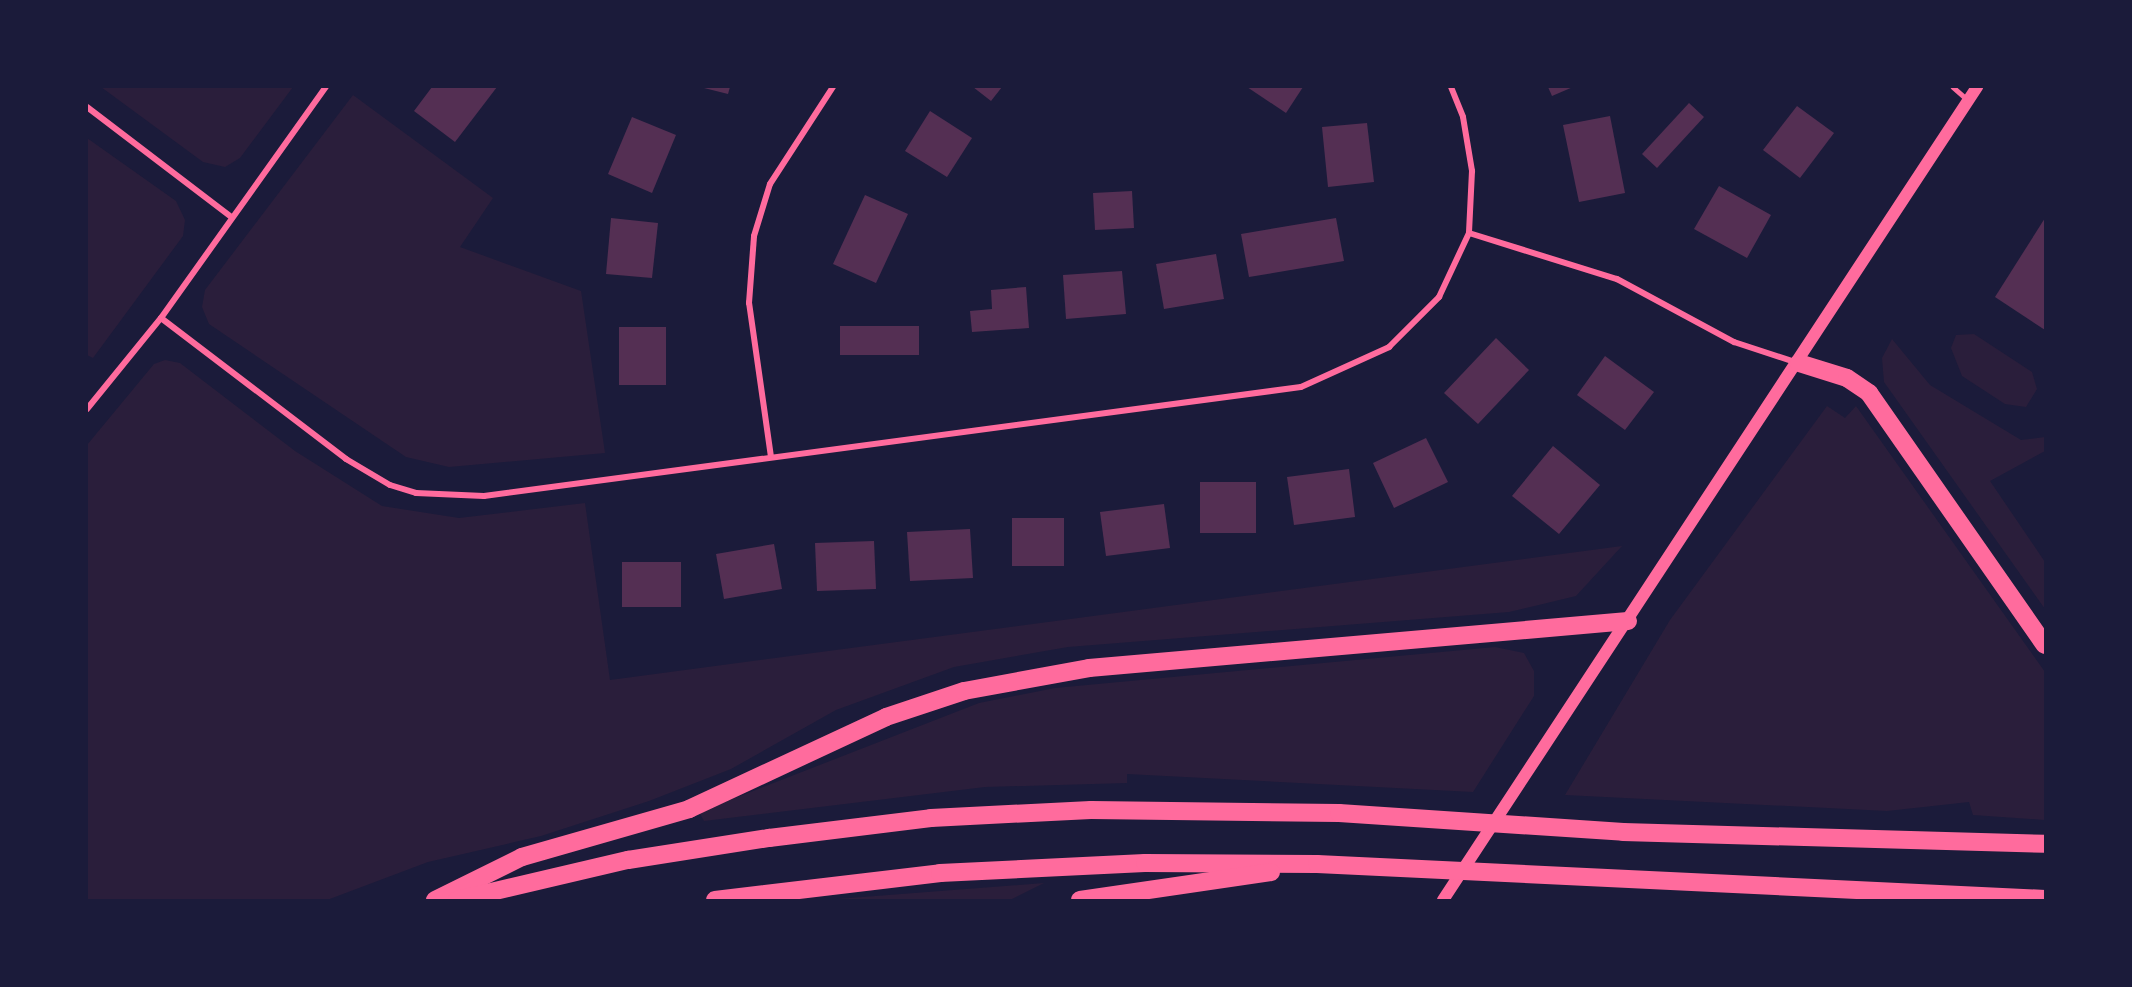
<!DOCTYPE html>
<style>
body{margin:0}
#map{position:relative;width:2132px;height:987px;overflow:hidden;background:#1b1b3a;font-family:Roboto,sans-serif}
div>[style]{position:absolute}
.green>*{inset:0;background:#2a1e3b}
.building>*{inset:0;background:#542f53}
.service>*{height:4.5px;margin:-2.25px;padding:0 2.25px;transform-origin:2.25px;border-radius:2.25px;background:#ff6b9d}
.minor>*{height:6px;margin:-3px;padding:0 3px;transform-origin:3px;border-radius:3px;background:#ff6b9d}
.secondary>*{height:12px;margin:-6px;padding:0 6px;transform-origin:6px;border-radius:6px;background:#ff6b9d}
.motorway>*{height:18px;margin:-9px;padding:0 9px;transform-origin:9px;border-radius:9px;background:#ff6b9d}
span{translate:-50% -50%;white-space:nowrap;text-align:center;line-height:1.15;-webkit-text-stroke:6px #1b1b3a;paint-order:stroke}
.frame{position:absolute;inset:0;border:88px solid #1b1b3a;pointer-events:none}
</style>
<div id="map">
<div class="green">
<div style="clip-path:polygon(101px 87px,293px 87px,240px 158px,225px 167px,203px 162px)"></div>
<div style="clip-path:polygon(353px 95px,493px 198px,460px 247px,581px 291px,605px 453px,449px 467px,406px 457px,209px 324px,202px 307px,205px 290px)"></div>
<div style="clip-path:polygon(87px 138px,176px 201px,185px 220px,183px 236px,93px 358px,87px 355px)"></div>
<div style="clip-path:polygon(1974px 334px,2032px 372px,2037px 389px,2026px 407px,2005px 404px,1962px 376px,1951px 348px,1956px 335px)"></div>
<div style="clip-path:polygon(1892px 339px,1930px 385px,2021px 440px,2045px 437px,2045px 451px,1990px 481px,2045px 562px,2045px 609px,1884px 382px,1882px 358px)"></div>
<div style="clip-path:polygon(165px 360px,180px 363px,295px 451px,382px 506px,459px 518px,585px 503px,610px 680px,1622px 546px,1576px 596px,1509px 612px,1068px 647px,954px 667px,836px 710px,731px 769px,649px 801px,541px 836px,428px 862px,327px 900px,87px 900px,87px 445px,154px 364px)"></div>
<div style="clip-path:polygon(1827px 406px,1845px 418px,1856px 406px,2045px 672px,2045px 820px,1973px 815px,1969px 802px,1887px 811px,1565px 795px,1670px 620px)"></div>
<div style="clip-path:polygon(1495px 647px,1524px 653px,1534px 671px,1534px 696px,1473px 792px,1127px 774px,1127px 783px,985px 787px,704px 821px,699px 812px,979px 703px,1055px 688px)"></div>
<div style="clip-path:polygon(1044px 883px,1010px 900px,823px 900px,824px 900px)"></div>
</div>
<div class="building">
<div style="clip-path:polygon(432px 87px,497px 87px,455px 142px,414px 111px)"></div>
<div style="clip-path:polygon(700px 87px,730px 87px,728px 94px)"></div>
<div style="clip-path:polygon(973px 87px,1002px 87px,991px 101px)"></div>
<div style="clip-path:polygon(1247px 87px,1303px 87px,1286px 113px)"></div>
<div style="clip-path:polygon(1548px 87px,1573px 87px,1552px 96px)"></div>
<div style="clip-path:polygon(1689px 103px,1704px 117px,1657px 168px,1642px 154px)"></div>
<div style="clip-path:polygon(1797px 106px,1834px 133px,1800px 178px,1763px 150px)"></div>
<div style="clip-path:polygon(930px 111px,972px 138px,947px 177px,905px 151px)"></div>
<div style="clip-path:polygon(1610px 116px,1625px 193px,1579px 202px,1563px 125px)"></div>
<div style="clip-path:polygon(632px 117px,676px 135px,652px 193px,608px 174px)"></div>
<div style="clip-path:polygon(1367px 123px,1374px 182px,1328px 187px,1322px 127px)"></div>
<div style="clip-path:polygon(1719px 186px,1771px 215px,1747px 258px,1694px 229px)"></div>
<div style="clip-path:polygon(1132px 191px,1134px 228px,1095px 230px,1093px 193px)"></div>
<div style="clip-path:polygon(865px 195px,908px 214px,876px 283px,833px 264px)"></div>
<div style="clip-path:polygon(611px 218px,658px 223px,652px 278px,606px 274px)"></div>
<div style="clip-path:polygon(1336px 218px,1344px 261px,1249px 277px,1241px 234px)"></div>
<div style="clip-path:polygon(2045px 218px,2045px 330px,1995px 297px)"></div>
<div style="clip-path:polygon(1216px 254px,1224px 299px,1164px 309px,1156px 264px)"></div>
<div style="clip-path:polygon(1122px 271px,1126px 314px,1066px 319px,1063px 275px)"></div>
<div style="clip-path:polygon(1026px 287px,1029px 328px,972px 332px,970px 311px,992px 309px,991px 290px)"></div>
<div style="clip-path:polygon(840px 326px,919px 326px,919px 355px,840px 355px)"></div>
<div style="clip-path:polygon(619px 327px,666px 327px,666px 385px,619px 385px)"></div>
<div style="clip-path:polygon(1496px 338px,1529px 370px,1478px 424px,1444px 393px)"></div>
<div style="clip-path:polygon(1605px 356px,1654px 392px,1625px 430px,1577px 395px)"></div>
<div style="clip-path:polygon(1426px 438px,1448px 482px,1394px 508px,1373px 463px)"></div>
<div style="clip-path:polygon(1553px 446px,1600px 485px,1559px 534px,1512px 496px)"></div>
<div style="clip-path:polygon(1349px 469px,1355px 517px,1294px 525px,1287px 477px)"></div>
<div style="clip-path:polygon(1200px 482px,1256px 482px,1256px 533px,1200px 533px)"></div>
<div style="clip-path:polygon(1164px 504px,1170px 548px,1106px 556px,1100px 512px)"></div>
<div style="clip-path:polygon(1012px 518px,1064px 518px,1064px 566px,1012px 566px)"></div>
<div style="clip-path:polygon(970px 529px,973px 578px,910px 581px,907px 532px)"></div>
<div style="clip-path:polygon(874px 541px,876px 589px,817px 591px,815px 543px)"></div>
<div style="clip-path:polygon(774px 544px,782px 589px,724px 599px,716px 554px)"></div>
<div style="clip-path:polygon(622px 562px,681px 562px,681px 607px,622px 607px)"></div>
</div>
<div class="service">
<div style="left:1953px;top:87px;width:18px;rotate:41deg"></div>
</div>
<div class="minor">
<div style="left:1451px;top:87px;width:32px;rotate:68deg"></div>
<div style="left:1463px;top:117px;width:55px;rotate:80.5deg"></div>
<div style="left:1472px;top:171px;width:62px;rotate:92.8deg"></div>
<div style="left:87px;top:107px;width:180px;rotate:37.3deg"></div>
<div style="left:161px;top:318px;width:233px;rotate:37.3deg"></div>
<div style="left:346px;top:459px;width:51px;rotate:30.6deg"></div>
<div style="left:390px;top:485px;width:27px;rotate:17deg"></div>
<div style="left:416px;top:493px;width:68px;rotate:2.5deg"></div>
<div style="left:484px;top:496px;width:824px;rotate:-7.6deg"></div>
<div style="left:1301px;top:387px;width:97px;rotate:-24.4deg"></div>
<div style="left:1389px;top:347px;width:71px;rotate:-45deg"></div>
<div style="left:1439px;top:297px;width:71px;rotate:-64.9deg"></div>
<div style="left:1469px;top:233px;width:155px;rotate:17.3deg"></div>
<div style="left:1617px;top:279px;width:133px;rotate:28.3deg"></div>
<div style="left:1734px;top:342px;width:67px;rotate:18.2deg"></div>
<div style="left:87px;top:409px;width:117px;rotate:-50.9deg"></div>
<div style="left:161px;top:318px;width:284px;rotate:-54.5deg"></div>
<div style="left:771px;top:457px;width:156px;rotate:-98.1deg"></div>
<div style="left:749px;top:303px;width:67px;rotate:-85.7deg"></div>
<div style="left:754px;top:236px;width:54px;rotate:-72.9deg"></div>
<div style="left:770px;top:184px;width:116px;rotate:-57deg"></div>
</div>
<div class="secondary">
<div style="left:1443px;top:900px;width:973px;rotate:-56.7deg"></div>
</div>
<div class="motorway">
<div style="left:1799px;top:363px;width:50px;rotate:17.4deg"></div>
<div style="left:1847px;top:378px;width:27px;rotate:34deg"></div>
<div style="left:1869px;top:393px;width:307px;rotate:55.1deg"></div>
<div style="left:435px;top:900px;width:97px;rotate:-26.3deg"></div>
<div style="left:522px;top:857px;width:174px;rotate:-16deg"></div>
<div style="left:689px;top:809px;width:217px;rotate:-25deg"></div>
<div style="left:886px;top:717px;width:82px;rotate:-18.4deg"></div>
<div style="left:964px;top:691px;width:127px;rotate:-10.4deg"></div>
<div style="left:1089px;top:668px;width:541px;rotate:-4.98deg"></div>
<div style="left:457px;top:900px;width:176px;rotate:-13.2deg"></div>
<div style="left:628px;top:860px;width:143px;rotate:-8.9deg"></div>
<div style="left:769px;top:838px;width:163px;rotate:-7deg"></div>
<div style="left:931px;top:818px;width:160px;rotate:-2.9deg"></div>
<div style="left:1091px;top:810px;width:248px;rotate:0.7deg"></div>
<div style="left:1339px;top:813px;width:285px;rotate:3.8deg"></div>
<div style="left:1623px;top:832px;width:422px;rotate:1.6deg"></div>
<div style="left:715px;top:900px;width:227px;rotate:-6.8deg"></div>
<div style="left:940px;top:873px;width:205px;rotate:-2.8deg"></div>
<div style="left:1145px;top:863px;width:172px;rotate:0.3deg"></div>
<div style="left:1317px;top:864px;width:729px;rotate:2.75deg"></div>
<div style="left:1080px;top:900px;width:193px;rotate:-8.3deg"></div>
</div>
<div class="frame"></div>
</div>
